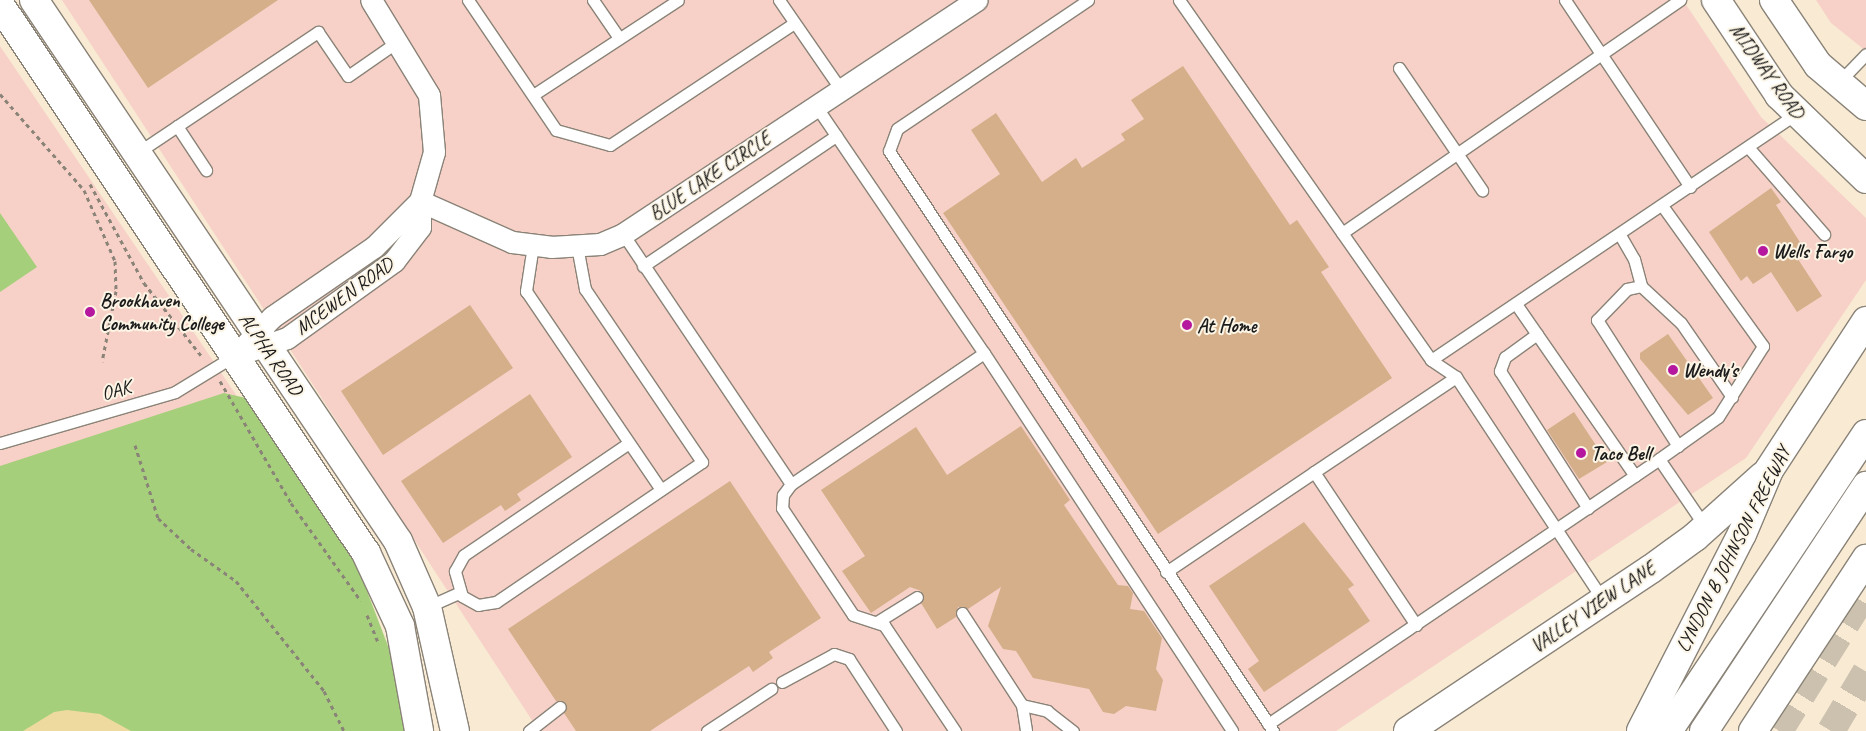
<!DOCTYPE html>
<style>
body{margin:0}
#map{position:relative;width:1866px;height:731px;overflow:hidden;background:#f8ead3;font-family:Caveat,sans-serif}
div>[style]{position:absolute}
.built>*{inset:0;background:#f7d1c7}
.green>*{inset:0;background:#a5cf7b}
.sand>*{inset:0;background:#eeda9e}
.building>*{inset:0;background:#d4af8a}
.highway-tunnel>*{height:28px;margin-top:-14px;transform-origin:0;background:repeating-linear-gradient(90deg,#ccc1ae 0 28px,transparent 0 42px)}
.path>*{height:3px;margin-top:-1.5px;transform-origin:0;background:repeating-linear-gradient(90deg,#8a8378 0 4px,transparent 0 8px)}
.roads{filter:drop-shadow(1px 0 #8a8378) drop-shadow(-1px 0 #8a8378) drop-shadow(0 1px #8a8378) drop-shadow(0 -1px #8a8378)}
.lane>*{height:11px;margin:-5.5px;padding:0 5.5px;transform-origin:5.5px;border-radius:5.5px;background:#fff}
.street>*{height:21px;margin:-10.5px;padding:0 10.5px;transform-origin:10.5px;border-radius:10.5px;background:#fff}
.secondary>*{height:28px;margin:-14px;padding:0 14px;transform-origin:14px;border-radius:14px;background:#fff}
.highway>*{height:28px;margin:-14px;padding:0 14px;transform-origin:14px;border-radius:14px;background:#fff}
.dots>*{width:14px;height:14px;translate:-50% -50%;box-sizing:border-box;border:2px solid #fcf5e5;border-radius:50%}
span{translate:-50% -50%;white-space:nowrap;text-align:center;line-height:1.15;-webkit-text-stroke:4px #fcf5e5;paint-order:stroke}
.street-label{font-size:20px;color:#1c1c1c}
.poi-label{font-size:20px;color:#1c1c1c;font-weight:700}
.left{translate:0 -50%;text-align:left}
</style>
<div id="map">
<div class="built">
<div style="clip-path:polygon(62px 0,1683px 0,1761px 117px,1866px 218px,1866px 280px,1746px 458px,1336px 731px,539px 731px)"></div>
<div style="clip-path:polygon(1816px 0,1866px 0,1866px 51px,1831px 23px)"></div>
<div style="clip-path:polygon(0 46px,360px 578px,0 731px)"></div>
</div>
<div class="green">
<div style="clip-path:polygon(0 213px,37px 267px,0 292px)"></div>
<div style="clip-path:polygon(224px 393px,246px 398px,357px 565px,406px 693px,407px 731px,0 731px,0 466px)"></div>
</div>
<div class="sand">
<div style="clip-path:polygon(67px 710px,100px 714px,131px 731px,23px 731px,54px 712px)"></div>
</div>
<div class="building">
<div style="clip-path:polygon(89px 0,278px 0,148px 88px)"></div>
<div style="clip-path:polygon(1183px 66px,1290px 225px,1297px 220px,1329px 267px,1321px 272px,1392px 378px,1158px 534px,943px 213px,1000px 174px,971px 130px,996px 113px,1042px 182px,1076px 158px,1082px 168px,1125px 140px,1121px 134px,1144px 119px,1131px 100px)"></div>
<div style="clip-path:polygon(1771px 188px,1781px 202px,1776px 205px,1805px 250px,1796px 256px,1822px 296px,1797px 312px,1771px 272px,1753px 284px,1747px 276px,1741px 281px,1709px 232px)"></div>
<div style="clip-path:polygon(470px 305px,513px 368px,383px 455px,341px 391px)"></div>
<div style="clip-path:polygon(1668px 334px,1713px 398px,1688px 415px,1640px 359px,1640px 353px)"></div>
<div style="clip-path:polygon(530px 394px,572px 457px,517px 494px,521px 500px,505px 511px,501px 505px,443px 543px,401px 481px)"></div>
<div style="clip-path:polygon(1574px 412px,1607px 462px,1579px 479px,1547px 430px)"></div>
<div style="clip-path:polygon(1021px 426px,1070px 500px,1064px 505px,1118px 585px,1128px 586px,1133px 593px,1130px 609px,1144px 611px,1162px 638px,1156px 669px,1163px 680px,1156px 711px,1126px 706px,1114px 714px,1103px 712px,1089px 689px,1033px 678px,1016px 651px,1003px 649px,988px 626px,1001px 587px,968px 609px,958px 607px,956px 617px,937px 629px,921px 603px,924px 597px,921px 591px,910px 587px,871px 613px,842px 571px,865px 556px,821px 490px,916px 427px,947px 475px)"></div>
<div style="clip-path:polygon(730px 481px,821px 618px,769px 652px,773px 658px,753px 672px,749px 666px,650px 731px,576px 731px,564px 713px,566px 703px,556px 701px,508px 629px)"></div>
<div style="clip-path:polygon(1304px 522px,1354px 585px,1348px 589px,1370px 621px,1264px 692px,1248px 669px,1259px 661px,1209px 586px)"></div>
</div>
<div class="highway-tunnel">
<div style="left:1779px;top:731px;width:165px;rotate:-58.1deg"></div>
<div style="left:1831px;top:731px;width:69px;rotate:-59.3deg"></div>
</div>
<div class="path">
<div style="left:0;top:94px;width:128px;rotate:48.8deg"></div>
<div style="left:84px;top:190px;width:77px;rotate:66.4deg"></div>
<div style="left:115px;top:261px;width:30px;rotate:88deg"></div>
<div style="left:116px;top:291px;width:72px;rotate:101.2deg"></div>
<div style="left:90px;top:184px;width:113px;rotate:61.4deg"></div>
<div style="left:144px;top:283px;width:95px;rotate:51.8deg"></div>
<div style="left:220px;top:381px;width:141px;rotate:59.8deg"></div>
<div style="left:291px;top:503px;width:120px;rotate:54.5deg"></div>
<div style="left:135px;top:445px;width:77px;rotate:72.5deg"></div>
<div style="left:158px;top:518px;width:45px;rotate:43.2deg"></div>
<div style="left:191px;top:549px;width:55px;rotate:35.4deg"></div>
<div style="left:236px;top:581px;width:141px;rotate:51.3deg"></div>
<div style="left:324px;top:691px;width:45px;rotate:63.4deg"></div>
<div style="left:367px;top:615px;width:29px;rotate:68deg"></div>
</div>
<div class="roads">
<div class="lane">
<div style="left:468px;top:0;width:157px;rotate:55.9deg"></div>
<div style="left:556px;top:130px;width:56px;rotate:15.5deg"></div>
<div style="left:610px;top:145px;width:221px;rotate:-33.5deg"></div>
<div style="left:593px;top:0;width:46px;rotate:55.6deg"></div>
<div style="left:779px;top:0;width:109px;rotate:55.4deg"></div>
<div style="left:1088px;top:0;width:230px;rotate:146deg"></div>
<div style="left:897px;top:129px;width:23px;rotate:110deg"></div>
<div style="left:889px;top:151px;width:696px;rotate:56.49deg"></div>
<div style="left:1179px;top:0;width:439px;rotate:55deg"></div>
<div style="left:1431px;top:360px;width:30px;rotate:34deg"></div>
<div style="left:1456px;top:377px;width:267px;rotate:56.6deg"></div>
<div style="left:1565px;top:0;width:225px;rotate:56.2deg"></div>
<div style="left:1399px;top:68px;width:148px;rotate:55.8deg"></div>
<div style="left:1838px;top:83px;width:40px;rotate:-46deg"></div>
<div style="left:533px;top:95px;width:173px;rotate:-33.2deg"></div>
<div style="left:816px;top:106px;width:299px;rotate:55.8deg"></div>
<div style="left:984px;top:353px;width:233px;rotate:145.8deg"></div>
<div style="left:791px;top:484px;width:14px;rotate:126deg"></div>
<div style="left:783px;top:495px;width:13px;rotate:94deg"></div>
<div style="left:782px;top:508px;width:128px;rotate:56.4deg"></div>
<div style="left:853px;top:615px;width:33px;rotate:18deg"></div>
<div style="left:884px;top:625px;width:128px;rotate:56.2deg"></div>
<div style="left:177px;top:126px;width:53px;rotate:56.6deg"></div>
<div style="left:1748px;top:147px;width:116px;rotate:48.9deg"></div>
<div style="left:137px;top:153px;width:218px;rotate:-33.8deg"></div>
<div style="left:318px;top:32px;width:53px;rotate:55.7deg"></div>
<div style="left:348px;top:76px;width:60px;rotate:-34.8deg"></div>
<div style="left:1342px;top:233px;width:411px;rotate:-34.6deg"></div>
<div style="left:623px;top:234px;width:301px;rotate:56.1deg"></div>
<div style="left:1620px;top:235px;width:28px;rotate:60deg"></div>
<div style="left:1634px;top:259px;width:28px;rotate:75deg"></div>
<div style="left:533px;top:245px;width:47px;rotate:98.7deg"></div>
<div style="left:526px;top:291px;width:240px;rotate:55.8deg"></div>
<div style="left:577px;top:246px;width:44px;rotate:79.5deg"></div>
<div style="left:585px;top:289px;width:209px;rotate:55.9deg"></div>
<div style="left:702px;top:462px;width:249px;rotate:145.8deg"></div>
<div style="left:496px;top:602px;width:18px;rotate:171deg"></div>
<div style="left:478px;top:605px;width:18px;rotate:-151deg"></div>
<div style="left:462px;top:596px;width:26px;rotate:-106deg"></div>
<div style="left:455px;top:571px;width:18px;rotate:-61deg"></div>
<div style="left:464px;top:555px;width:199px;rotate:-34.2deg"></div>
<div style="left:643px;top:266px;width:233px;rotate:-34deg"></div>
<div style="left:1516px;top:304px;width:209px;rotate:55.3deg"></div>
<div style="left:1537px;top:334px;width:39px;rotate:144deg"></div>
<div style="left:1505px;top:357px;width:15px;rotate:110deg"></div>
<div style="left:1500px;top:371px;width:163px;rotate:57.3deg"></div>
<div style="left:984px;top:353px;width:452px;rotate:56.7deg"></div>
<div style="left:1431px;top:360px;width:440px;rotate:-34deg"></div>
<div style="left:0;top:443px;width:182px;rotate:-16.2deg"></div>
<div style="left:175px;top:392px;width:69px;rotate:-31.4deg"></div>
<div style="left:1678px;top:446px;width:150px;rotate:-122.7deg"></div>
<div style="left:1597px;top:320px;width:43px;rotate:-45.9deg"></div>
<div style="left:1627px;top:289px;width:14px;rotate:-12deg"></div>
<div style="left:1641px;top:286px;width:54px;rotate:42.8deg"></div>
<div style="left:1681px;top:323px;width:90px;rotate:55.4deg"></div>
<div style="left:1659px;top:459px;width:72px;rotate:-35.4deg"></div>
<div style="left:1718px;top:417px;width:84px;rotate:-57.6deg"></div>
<div style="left:1763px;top:346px;width:171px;rotate:-125.7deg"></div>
<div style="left:1314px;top:472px;width:171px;rotate:-33.8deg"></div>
<div style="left:1166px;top:572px;width:179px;rotate:-34deg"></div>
<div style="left:1314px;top:472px;width:184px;rotate:56.3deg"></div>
<div style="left:427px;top:607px;width:36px;rotate:-24deg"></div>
<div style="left:962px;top:613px;width:110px;rotate:56.9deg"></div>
<div style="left:1022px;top:705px;width:26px;rotate:13deg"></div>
<div style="left:1047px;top:711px;width:33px;rotate:38deg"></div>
<div style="left:877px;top:622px;width:47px;rotate:-32deg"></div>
<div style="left:782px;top:682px;width:59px;rotate:-28.3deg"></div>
<div style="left:834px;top:654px;width:16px;rotate:18deg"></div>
<div style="left:849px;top:659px;width:86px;rotate:56.9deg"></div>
<div style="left:1022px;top:705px;width:26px;rotate:81deg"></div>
<div style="left:1268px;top:724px;width:472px;rotate:-34.1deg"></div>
<div style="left:1659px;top:459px;width:83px;rotate:55.7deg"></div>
<div style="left:529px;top:731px;width:39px;rotate:-38deg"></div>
<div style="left:707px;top:731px;width:77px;rotate:-33.3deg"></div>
</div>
<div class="street">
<div style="left:420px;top:201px;width:101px;rotate:24deg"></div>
<div style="left:512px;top:242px;width:39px;rotate:7deg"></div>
<div style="left:551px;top:247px;width:49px;rotate:-3.5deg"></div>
<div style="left:600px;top:244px;width:25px;rotate:-23deg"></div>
<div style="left:623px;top:234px;width:424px;rotate:-33.5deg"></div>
<div style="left:247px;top:343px;width:36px;rotate:-46deg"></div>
<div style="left:272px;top:317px;width:124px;rotate:-34.5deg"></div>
<div style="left:374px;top:247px;width:65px;rotate:-45deg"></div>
<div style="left:234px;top:356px;width:56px;rotate:-18.8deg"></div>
<div style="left:287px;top:338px;width:132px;rotate:-35.7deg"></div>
<div style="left:394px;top:261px;width:43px;rotate:-52.6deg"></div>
<div style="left:420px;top:227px;width:26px;rotate:-90deg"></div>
<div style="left:420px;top:201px;width:51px;rotate:-74.1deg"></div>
<div style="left:434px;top:152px;width:57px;rotate:-95deg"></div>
<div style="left:429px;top:95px;width:111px;rotate:-121.4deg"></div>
</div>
<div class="secondary">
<div style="left:34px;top:0;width:652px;rotate:56.07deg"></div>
<div style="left:398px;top:541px;width:72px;rotate:66.3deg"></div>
<div style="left:427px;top:607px;width:127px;rotate:77.3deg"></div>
<div style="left:1716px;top:0;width:114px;rotate:56.4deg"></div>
<div style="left:1779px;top:95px;width:121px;rotate:44deg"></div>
<div style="left:1774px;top:0;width:78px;rotate:55.9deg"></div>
<div style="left:1818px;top:65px;width:63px;rotate:40.5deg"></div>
<div style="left:0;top:5px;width:659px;rotate:56.26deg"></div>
<div style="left:366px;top:553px;width:81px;rotate:65deg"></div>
<div style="left:400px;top:626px;width:107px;rotate:79.7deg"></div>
<div style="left:1408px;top:731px;width:292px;rotate:-33.7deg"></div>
<div style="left:1651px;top:569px;width:54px;rotate:-36deg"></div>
<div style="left:1695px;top:537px;width:91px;rotate:-41.9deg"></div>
<div style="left:1641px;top:731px;width:221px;rotate:-62.9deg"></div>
<div style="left:1742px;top:534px;width:69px;rotate:-67.1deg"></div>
<div style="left:1769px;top:470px;width:178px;rotate:-56.9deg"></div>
<div style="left:1668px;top:731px;width:357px;rotate:-56.3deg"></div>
</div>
<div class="highway">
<div style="left:1704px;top:731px;width:294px;rotate:-56.5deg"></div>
<div style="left:1753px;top:731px;width:206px;rotate:-56.7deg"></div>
</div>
</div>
<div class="dots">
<div style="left:1763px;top:251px;background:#b5179e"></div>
<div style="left:90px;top:312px;background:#b5179e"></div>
<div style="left:1187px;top:325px;background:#b5179e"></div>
<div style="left:1673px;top:370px;background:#b5179e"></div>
<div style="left:1581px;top:453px;background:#b5179e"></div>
</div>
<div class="street-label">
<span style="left:1767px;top:71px;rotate:54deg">MIDWAY ROAD</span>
<span style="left:710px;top:176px;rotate:-34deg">BLUE LAKE CIRCLE</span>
<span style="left:344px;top:296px;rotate:-36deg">MCEWEN ROAD</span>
<span style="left:271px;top:354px;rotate:55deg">ALPHA ROAD</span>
<span style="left:116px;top:390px;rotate:-16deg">OAK</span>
<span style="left:1733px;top:549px;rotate:-63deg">LYNDON B JOHNSON FREEWAY</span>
<span style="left:1593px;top:607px;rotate:-34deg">VALLEY VIEW LANE</span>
</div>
<div class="poi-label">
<span class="left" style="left:1773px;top:251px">Wells Fargo</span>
<span class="left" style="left:100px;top:312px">Brookhaven<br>Community College</span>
<span class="left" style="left:1197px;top:325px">At Home</span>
<span class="left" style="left:1683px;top:370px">Wendy's</span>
<span class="left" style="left:1591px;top:453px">Taco Bell</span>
</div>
</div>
